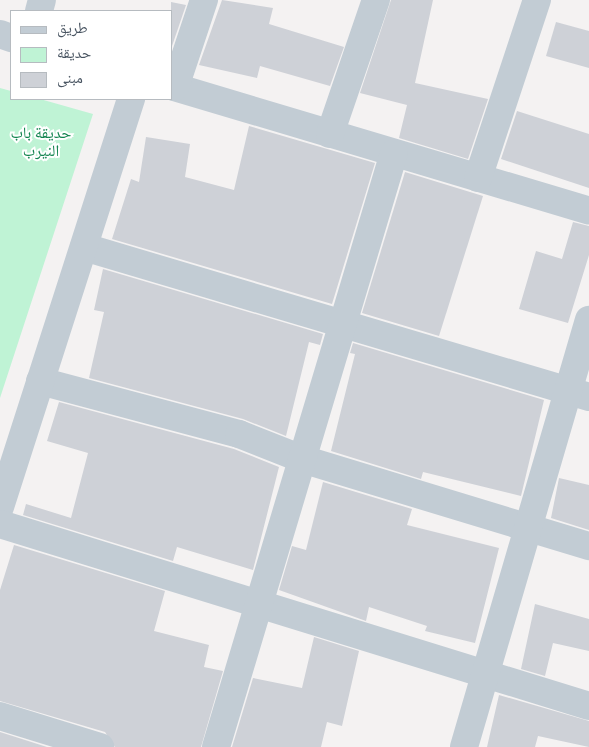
<!DOCTYPE html>
<meta charset="utf-8">
<style>
body{margin:0}
#map{position:relative;width:589px;height:747px;overflow:hidden;background:#f4f2f2;font-family:Cabin,"Noto Naskh Arabic",sans-serif}
div>[style]{position:absolute}
.green>*{inset:0;background:#bff3d5}
.building>*{inset:0;background:#ced1d7}
.street>*{height:28px;margin:-14px;padding:0 14px;transform-origin:14px;border-radius:14px;background:#c2ccd4}
span{translate:-50% -50%;white-space:nowrap;text-align:center;line-height:1.15;-webkit-text-stroke:4px #fff;paint-order:stroke}
.park-label{font-size:16px;color:#12844f}
.legend{position:absolute;left:10px;top:10px;width:162px;height:90px;box-sizing:border-box;background:#fff;border:1px solid #b6bbc0;margin:0;padding:6px 9px;list-style:none;font-size:15px;color:#485461}
.legend li{display:flex;align-items:center;gap:10px;height:25px}
.legend b{width:25px;border:1px solid #b6bbc0}
</style>
<div id="map">
<div class="green">
<div style="clip-path:polygon(0 88px,11px 91px,11px 99px,40px 99px,93px 114px,0 398px)"></div>
</div>
<div class="building">
<div style="clip-path:polygon(222px 0,273px 8px,269px 24px,344px 47px,330px 86px,260px 66px,257px 78px,199px 65px)"></div>
<div style="clip-path:polygon(391px 0,433px 0,415px 83px,488px 99px,468px 159px,399px 138px,407px 105px,360px 93px)"></div>
<div style="clip-path:polygon(171px 2px,186px 5px,171px 49px)"></div>
<div style="clip-path:polygon(556px 22px,589px 31px,589px 68px,546px 56px)"></div>
<div style="clip-path:polygon(517px 111px,589px 134px,589px 188px,501px 159px)"></div>
<div style="clip-path:polygon(249px 126px,375px 163px,332px 304px,112px 239px,131px 179px,139px 182px,146px 137px,190px 144px,185px 177px,234px 190px)"></div>
<div style="clip-path:polygon(405px 172px,483px 196px,439px 336px,362px 313px)"></div>
<div style="clip-path:polygon(573px 222px,589px 226px,589px 255px,568px 323px,519px 309px,536px 251px,562px 259px)"></div>
<div style="clip-path:polygon(103px 269px,323px 334px,320px 345px,309px 342px,286px 436px,243px 419px,89px 378px,104px 312px,94px 310px)"></div>
<div style="clip-path:polygon(353px 343px,544px 400px,521px 496px,423px 472px,421px 479px,331px 451px,355px 354px,350px 353px)"></div>
<div style="clip-path:polygon(59px 402px,234px 449px,279px 467px,253px 570px,177px 547px,173px 561px,23px 515px,26px 504px,71px 518px,88px 453px,47px 441px)"></div>
<div style="clip-path:polygon(559px 478px,589px 485px,589px 530px,551px 518px)"></div>
<div style="clip-path:polygon(323px 482px,412px 509px,407px 525px,499px 548px,475px 643px,425px 631px,427px 626px,369px 607px,366px 621px,279px 590px,292px 546px,306px 550px)"></div>
<div style="clip-path:polygon(14px 545px,165px 591px,154px 631px,209px 645px,204px 667px,223px 671px,201px 747px,115px 747px,105px 732px,0 701px,0 590px)"></div>
<div style="clip-path:polygon(535px 604px,589px 619px,589px 651px,553px 643px,545px 676px,521px 669px)"></div>
<div style="clip-path:polygon(314px 637px,359px 651px,342px 726px,327px 722px,321px 747px,232px 747px,253px 678px,302px 688px)"></div>
<div style="clip-path:polygon(499px 695px,589px 721px,589px 747px,538px 736px,535px 747px,487px 747px)"></div>
<div style="clip-path:polygon(0 732px,47px 747px,0 747px)"></div>
</div>
<div class="street">
<div style="left:39px;top:11px;width:11px;rotate:-75deg"></div>
<div style="left:0;top:34px;width:12px;rotate:20deg"></div>
<div style="left:171px;top:86px;width:436px;rotate:16.6deg"></div>
<div style="left:175px;top:87px;width:92px;rotate:-71.6deg"></div>
<div style="left:330px;top:134px;width:142px;rotate:-71.1deg"></div>
<div style="left:478px;top:178px;width:188px;rotate:-71.7deg"></div>
<div style="left:84px;top:247px;width:527px;rotate:16.54deg"></div>
<div style="left:40px;top:381px;width:206px;rotate:14.9deg"></div>
<div style="left:239px;top:434px;width:68px;rotate:21.6deg"></div>
<div style="left:302px;top:459px;width:300px;rotate:16.9deg"></div>
<div style="left:0;top:507px;width:429px;rotate:-72.2deg"></div>
<div style="left:0;top:524px;width:616px;rotate:17.17deg"></div>
<div style="left:0;top:716px;width:105px;rotate:17.2deg"></div>
<div style="left:216px;top:747px;width:620px;rotate:-73.32deg"></div>
<div style="left:464px;top:747px;width:445px;rotate:-73.7deg"></div>
</div>
<div class="park-label">
<span style="left:41px;top:142px">حديقة باب<br>النيرب</span>
</div>
<ul class="legend">
<li><b style="height:6px;background:#c2ccd4"></b>طريق</li>
<li><b style="height:14px;background:#bff3d5"></b>حديقة</li>
<li><b style="height:14px;background:#ced1d7"></b>مبنى</li>
</ul>
</div>
